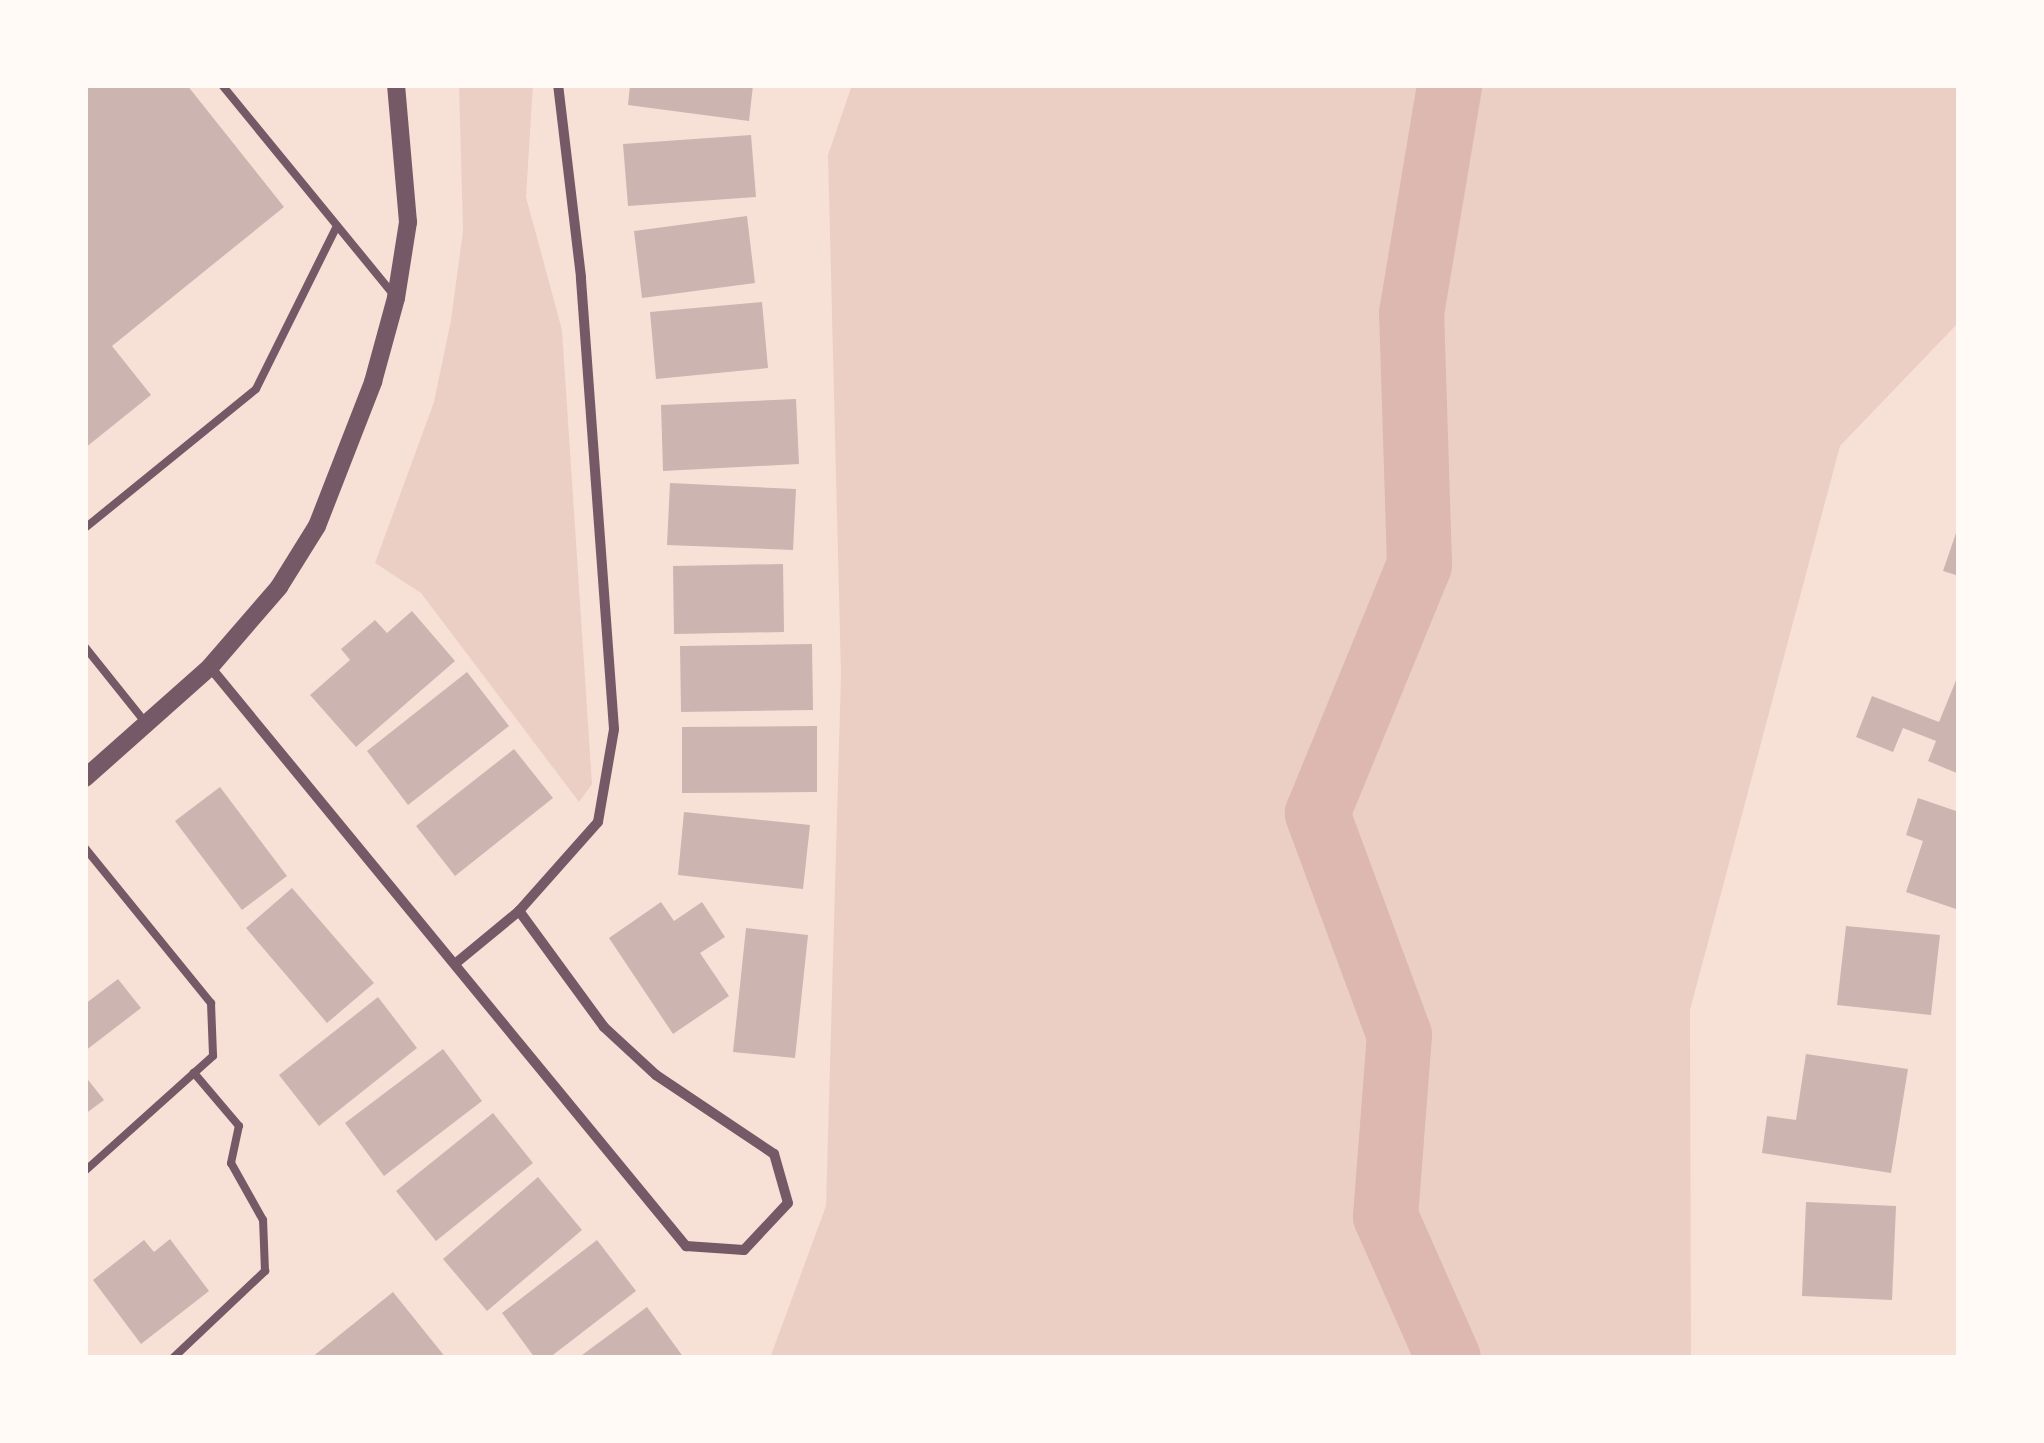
<!DOCTYPE html>
<style>
body{margin:0}
#map{position:relative;width:2044px;height:1443px;overflow:hidden;background:#f7e1d7;font-family:"Work Sans",sans-serif}
div>[style]{position:absolute}
.green>*{inset:0;background:#ebcfc5}
.river>*{height:65px;margin:-32.5px;padding:0 32.5px;transform-origin:32.5px;border-radius:32.5px;background:#dcb8b0}
.building>*{inset:0;background:#ccb4b1}
.service>*{height:8px;margin:-4px;padding:0 4px;transform-origin:4px;border-radius:4px;background:#755966}
.minor>*{height:10px;margin:-5px;padding:0 5px;transform-origin:5px;border-radius:5px;background:#755966}
.tertiary>*{height:18px;margin:-9px;padding:0 9px;transform-origin:9px;border-radius:9px;background:#755966}
span{translate:-50% -50%;white-space:nowrap;text-align:center;line-height:1.15;-webkit-text-stroke:10px #fffaf5;paint-order:stroke}
.frame{position:absolute;inset:0;border:88px solid #fffaf5;pointer-events:none}
</style>
<div id="map">
<div class="green">
<div style="clip-path:polygon(459px 85px,533px 85px,526px 197px,562px 330px,592px 784px,579px 802px,421px 593px,375px 563px,434px 402px,451px 320px,463px 231px)"></div>
<div style="clip-path:polygon(852px 85px,1959px 85px,1959px 322px,1840px 446px,1690px 1010px,1691px 1358px,770px 1358px,826px 1206px,841px 674px,828px 155px)"></div>
</div>
<div class="river">
<div style="left:1448px;top:1358px;width:155px;rotate:-113.9deg"></div>
<div style="left:1385px;top:1216px;width:182px;rotate:-85.6deg"></div>
<div style="left:1399px;top:1035px;width:237px;rotate:-110.3deg"></div>
<div style="left:1317px;top:813px;width:269px;rotate:-67.7deg"></div>
<div style="left:1419px;top:564px;width:251px;rotate:-91.8deg"></div>
<div style="left:1411px;top:313px;width:231px;rotate:-80.5deg"></div>
</div>
<div class="building">
<div style="clip-path:polygon(85px 85px,187px 85px,284px 207px,112px 346px,151px 395px,85px 448px)"></div>
<div style="clip-path:polygon(630px 85px,753px 85px,749px 121px,628px 105px)"></div>
<div style="clip-path:polygon(751px 135px,756px 197px,628px 206px,623px 144px)"></div>
<div style="clip-path:polygon(747px 216px,755px 283px,642px 298px,634px 231px)"></div>
<div style="clip-path:polygon(762px 302px,768px 368px,656px 379px,650px 312px)"></div>
<div style="clip-path:polygon(796px 399px,799px 464px,663px 471px,661px 405px)"></div>
<div style="clip-path:polygon(670px 483px,796px 489px,793px 550px,667px 545px)"></div>
<div style="clip-path:polygon(1956px 533px,1959px 534px,1959px 576px,1943px 571px)"></div>
<div style="clip-path:polygon(783px 564px,784px 632px,674px 634px,673px 566px)"></div>
<div style="clip-path:polygon(412px 611px,455px 661px,356px 747px,310px 695px,350px 660px,341px 649px,375px 620px,387px 633px)"></div>
<div style="clip-path:polygon(812px 644px,813px 710px,681px 712px,680px 646px)"></div>
<div style="clip-path:polygon(467px 672px,509px 726px,408px 805px,367px 751px)"></div>
<div style="clip-path:polygon(1959px 673px,1959px 774px,1928px 761px,1936px 741px,1903px 728px,1893px 752px,1856px 737px,1872px 696px,1939px 722px)"></div>
<div style="clip-path:polygon(817px 726px,817px 792px,682px 793px,682px 727px)"></div>
<div style="clip-path:polygon(514px 749px,553px 798px,455px 876px,416px 826px)"></div>
<div style="clip-path:polygon(220px 787px,287px 876px,242px 910px,175px 821px)"></div>
<div style="clip-path:polygon(1918px 798px,1959px 812px,1959px 910px,1906px 892px,1923px 841px,1906px 835px)"></div>
<div style="clip-path:polygon(684px 812px,810px 825px,803px 889px,678px 875px)"></div>
<div style="clip-path:polygon(292px 888px,374px 983px,327px 1023px,246px 928px)"></div>
<div style="clip-path:polygon(661px 902px,674px 921px,702px 902px,725px 937px,700px 953px,729px 996px,673px 1034px,609px 938px)"></div>
<div style="clip-path:polygon(1846px 926px,1940px 935px,1931px 1015px,1837px 1005px)"></div>
<div style="clip-path:polygon(746px 928px,808px 935px,795px 1058px,733px 1052px)"></div>
<div style="clip-path:polygon(118px 979px,141px 1008px,85px 1051px,85px 1004px)"></div>
<div style="clip-path:polygon(378px 997px,417px 1048px,319px 1126px,279px 1075px)"></div>
<div style="clip-path:polygon(443px 1049px,482px 1101px,384px 1176px,345px 1123px)"></div>
<div style="clip-path:polygon(1806px 1054px,1908px 1069px,1891px 1173px,1762px 1153px,1767px 1116px,1796px 1120px)"></div>
<div style="clip-path:polygon(85px 1076px,104px 1100px,85px 1114px)"></div>
<div style="clip-path:polygon(493px 1113px,533px 1163px,436px 1241px,396px 1191px)"></div>
<div style="clip-path:polygon(538px 1177px,582px 1230px,487px 1311px,443px 1259px)"></div>
<div style="clip-path:polygon(1806px 1202px,1896px 1206px,1892px 1300px,1802px 1296px)"></div>
<div style="clip-path:polygon(170px 1239px,209px 1291px,141px 1344px,93px 1280px,144px 1240px,154px 1252px)"></div>
<div style="clip-path:polygon(597px 1240px,636px 1291px,549px 1358px,535px 1358px,502px 1313px)"></div>
<div style="clip-path:polygon(393px 1292px,446px 1358px,311px 1358px)"></div>
<div style="clip-path:polygon(647px 1307px,684px 1358px,578px 1358px)"></div>
</div>
<div class="service">
<div style="left:222px;top:85px;width:270px;rotate:50.7deg"></div>
<div style="left:85px;top:528px;width:220px;rotate:-39.1deg"></div>
<div style="left:256px;top:389px;width:182px;rotate:-63.6deg"></div>
<div style="left:85px;top:647px;width:96px;rotate:51.3deg"></div>
<div style="left:85px;top:848px;width:200px;rotate:50.9deg"></div>
<div style="left:211px;top:1003px;width:53px;rotate:87.8deg"></div>
<div style="left:213px;top:1056px;width:172px;rotate:138.1deg"></div>
<div style="left:173px;top:1358px;width:127px;rotate:-43.4deg"></div>
<div style="left:265px;top:1271px;width:51px;rotate:-92.2deg"></div>
<div style="left:263px;top:1220px;width:65px;rotate:-119.3deg"></div>
<div style="left:231px;top:1163px;width:38px;rotate:-78deg"></div>
<div style="left:239px;top:1126px;width:70px;rotate:-130.3deg"></div>
</div>
<div class="minor">
<div style="left:210px;top:667px;width:750px;rotate:50.58deg"></div>
<div style="left:686px;top:1246px;width:58px;rotate:3.9deg"></div>
<div style="left:744px;top:1250px;width:64px;rotate:-46.9deg"></div>
<div style="left:788px;top:1203px;width:51px;rotate:-105.9deg"></div>
<div style="left:774px;top:1154px;width:142px;rotate:-146.2deg"></div>
<div style="left:656px;top:1075px;width:71px;rotate:-137.3deg"></div>
<div style="left:604px;top:1027px;width:144px;rotate:-126.2deg"></div>
<div style="left:519px;top:911px;width:119px;rotate:-48.4deg"></div>
<div style="left:598px;top:822px;width:94px;rotate:-80.2deg"></div>
<div style="left:614px;top:729px;width:453px;rotate:-94.2deg"></div>
<div style="left:581px;top:277px;width:193px;rotate:-96.8deg"></div>
<div style="left:456px;top:963px;width:82px;rotate:-39.5deg"></div>
</div>
<div class="tertiary">
<div style="left:85px;top:778px;width:167px;rotate:-41.6deg"></div>
<div style="left:210px;top:667px;width:106px;rotate:-49.2deg"></div>
<div style="left:279px;top:587px;width:72px;rotate:-58.1deg"></div>
<div style="left:317px;top:526px;width:155px;rotate:-68.7deg"></div>
<div style="left:373px;top:382px;width:87px;rotate:-74.7deg"></div>
<div style="left:396px;top:298px;width:77px;rotate:-81deg"></div>
<div style="left:408px;top:222px;width:138px;rotate:-95deg"></div>
</div>
<div class="frame"></div>
</div>
